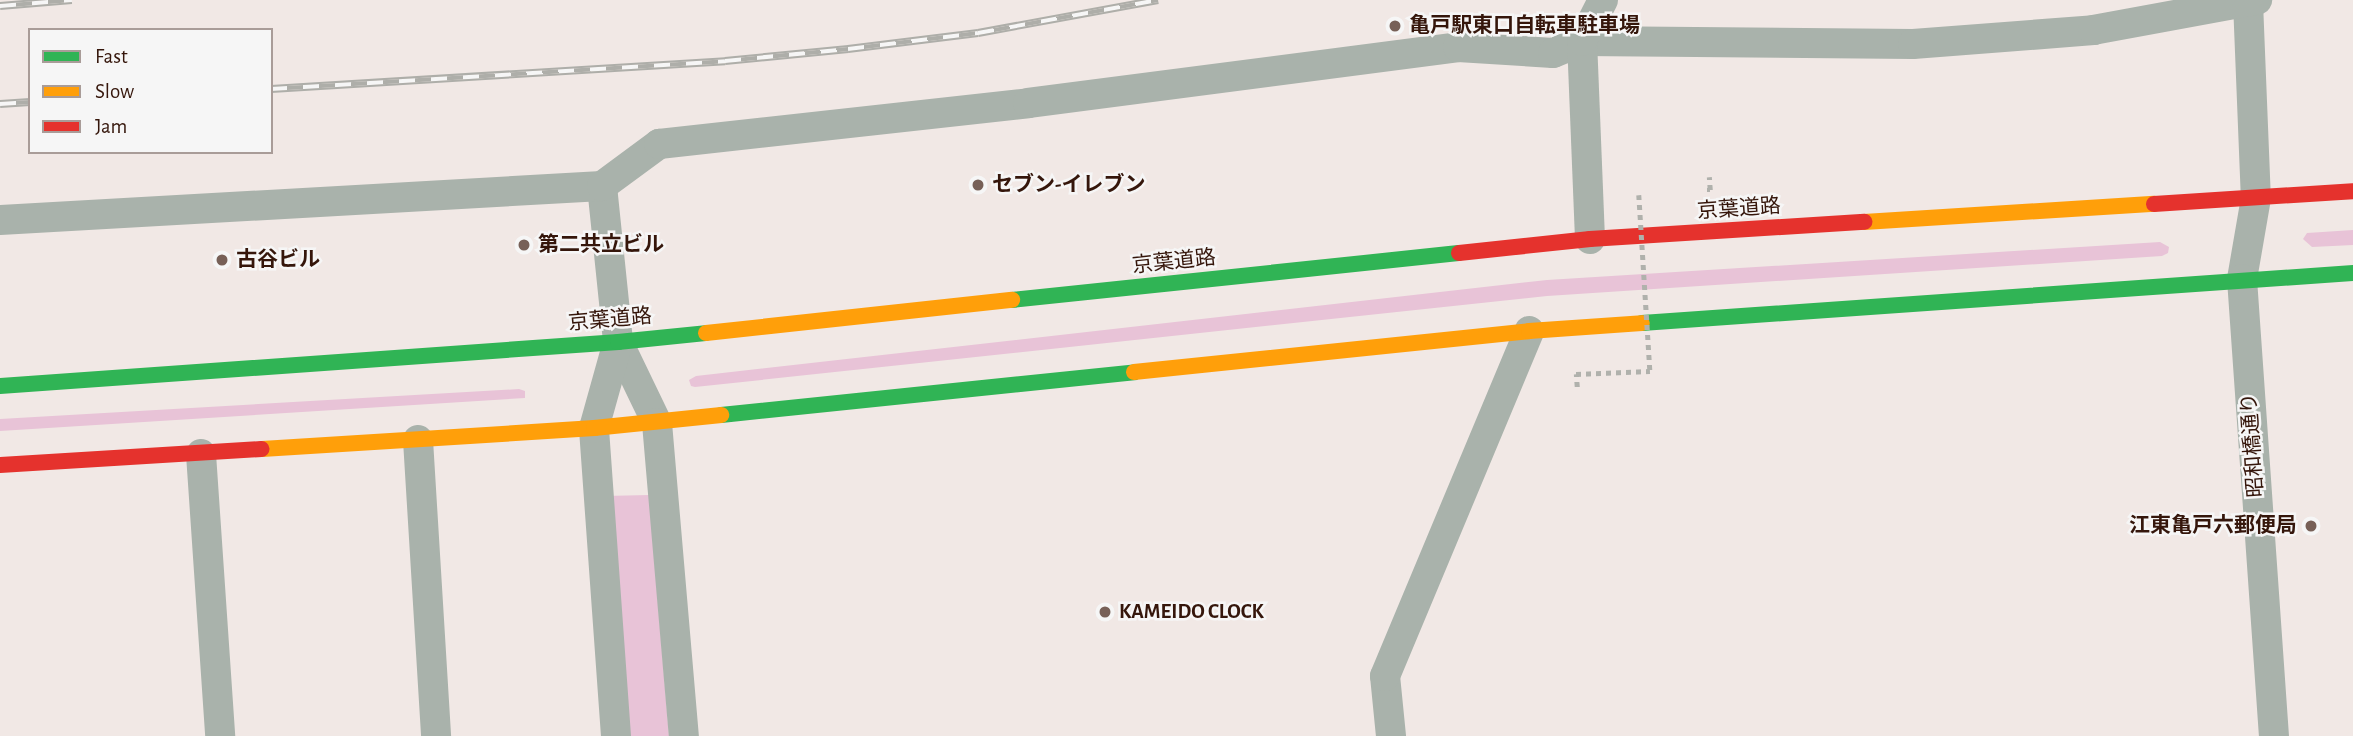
<!DOCTYPE html>
<meta charset="utf-8">
<style>
body{margin:0}
#map{position:relative;width:2353px;height:736px;overflow:hidden;background:#f1e8e5;font-family:"Alegreya Sans","Noto Sans JP",sans-serif}
div>[style]{position:absolute}
.green>*{inset:0;background:#e8c3d7}
.path>*{height:4.5px;margin-top:-2.25px;transform-origin:0;background:repeating-linear-gradient(90deg,#b0b1ac 0 5px,transparent 0 10px)}
.street>*{height:30px;margin:-15px;padding:0 15px;transform-origin:15px;border-radius:15px;background:#a9b2ab}
.fast>*{height:16px;margin:-8px;padding:0 8px;transform-origin:8px;border-radius:8px;background:#30b455}
.slow>*{height:16px;margin:-8px;padding:0 8px;transform-origin:8px;border-radius:8px;background:#ff9f0a}
.jam>*{height:16px;margin:-8px;padding:0 8px;transform-origin:8px;border-radius:8px;background:#e5322d}
.rail>*{height:8px;margin-top:-4px;transform-origin:0;background:repeating-linear-gradient(90deg,#f6f6f6 0 16px,#aeaea9 0 32px);box-sizing:border-box;border-block:2px solid #aeaea9}
.path-bridge>*{height:4.5px;margin-top:-2.25px;transform-origin:0;background:repeating-linear-gradient(90deg,#b0b1ac 0 5px,transparent 0 10px)}
.dots>*{width:19px;height:19px;translate:-50% -50%;box-sizing:border-box;border:4px solid #f6f6f6;border-radius:50%}
span{translate:-50% -50%;white-space:nowrap;text-align:center;line-height:1.15;-webkit-text-stroke:5px #f6f6f6;paint-order:stroke}
.poi-label{font-size:21px;color:#35160b;font-weight:700}
.left{translate:0 -50%;text-align:left}
.right{translate:-100% -50%;text-align:right}
.street-label{font-size:21px;color:#35160b}
.legend{position:absolute;left:28px;top:28px;width:245px;height:126px;box-sizing:border-box;background:#f6f6f6;border:2px solid #a99c98;margin:0;padding:9px 12px;list-style:none;font-size:21px;color:#35160b}
.legend li{display:flex;align-items:center;gap:14px;height:35px}
.legend b{width:35px;border:2px solid #a99c98}
</style>
<div id="map">
<div class="green">
<div style="clip-path:polygon(2353px 230px,2353px 245px,2312px 247px,2303px 239px,2307px 233px)"></div>
<div style="clip-path:polygon(2160px 242px,2169px 247px,2168px 253px,2162px 256px,1547px 296px,695px 387px,691px 386px,689px 380px,696px 376px,1547px 280px)"></div>
<div style="clip-path:polygon(519px 389px,525px 391px,525px 398px,0 431px,0 419px)"></div>
<div style="clip-path:polygon(649px 495px,669px 736px,624px 736px,604px 496px)"></div>
</div>
<div class="path">
<div style="left:1707px;top:190px;width:3px"></div>
<div style="left:1710px;top:190px;width:13px;rotate:-94deg"></div>
<div style="left:1577px;top:387px;width:13px;rotate:-94deg"></div>
<div style="left:1576px;top:374px;width:74px;rotate:-2.3deg"></div>
</div>
<div class="street">
<div style="left:2248px;top:2px;width:196px;rotate:87.7deg"></div>
<div style="left:2256px;top:198px;width:82px;rotate:99.8deg"></div>
<div style="left:2242px;top:279px;width:458px;rotate:86deg"></div>
<div style="left:602px;top:186px;width:157px;rotate:84.1deg"></div>
<div style="left:618px;top:342px;width:90px;rotate:64.3deg"></div>
<div style="left:657px;top:423px;width:314px;rotate:85.1deg"></div>
<div style="left:0;top:220px;width:603px;rotate:-3.23deg"></div>
<div style="left:602px;top:186px;width:71px;rotate:-36.4deg"></div>
<div style="left:659px;top:144px;width:371px;rotate:-6.3deg"></div>
<div style="left:1028px;top:103px;width:434px;rotate:-7.4deg"></div>
<div style="left:1458px;top:47px;width:95px;rotate:3.6deg"></div>
<div style="left:1553px;top:53px;width:31px;rotate:-22deg"></div>
<div style="left:1582px;top:41px;width:331px;rotate:0.5deg"></div>
<div style="left:1913px;top:44px;width:181px;rotate:-4.4deg"></div>
<div style="left:2093px;top:30px;width:167px;rotate:-10.4deg"></div>
<div style="left:1590px;top:239px;width:198px;rotate:-92.3deg"></div>
<div style="left:1582px;top:41px;width:46px;rotate:-62.9deg"></div>
<div style="left:418px;top:440px;width:297px;rotate:86.5deg"></div>
<div style="left:201px;top:454px;width:283px;rotate:86.1deg"></div>
<div style="left:616px;top:736px;width:309px;rotate:-94.1deg"></div>
<div style="left:594px;top:428px;width:89px;rotate:-74.4deg"></div>
<div style="left:1391px;top:736px;width:60px;rotate:-95.7deg"></div>
<div style="left:1385px;top:676px;width:374px;rotate:-67.3deg"></div>
</div>
<div class="fast">
<div style="left:1012px;top:300px;width:449px;rotate:-6deg"></div>
<div style="left:1642px;top:323px;width:713px;rotate:-4.02deg"></div>
<div style="left:0;top:386px;width:620px;rotate:-4.07deg"></div>
<div style="left:618px;top:342px;width:88px;rotate:-5.8deg"></div>
<div style="left:721px;top:415px;width:415px;rotate:-5.9deg"></div>
</div>
<div class="slow">
<div style="left:1864px;top:222px;width:291px;rotate:-3.6deg"></div>
<div style="left:706px;top:333px;width:308px;rotate:-6.2deg"></div>
<div style="left:1134px;top:372px;width:397px;rotate:-5.9deg"></div>
<div style="left:1529px;top:331px;width:113px;rotate:-4deg"></div>
<div style="left:262px;top:449px;width:333px;rotate:-3.6deg"></div>
<div style="left:594px;top:428px;width:128px;rotate:-5.8deg"></div>
</div>
<div class="jam">
<div style="left:2154px;top:204px;width:199px;rotate:-3.7deg"></div>
<div style="left:1459px;top:253px;width:132px;rotate:-6.1deg"></div>
<div style="left:1590px;top:239px;width:275px;rotate:-3.6deg"></div>
<div style="left:0;top:465px;width:262px;rotate:-3.5deg"></div>
</div>
<div class="rail">
<div style="left:0;top:6px;width:72px;rotate:-4.8deg"></div>
<div style="left:271px;top:89px;width:455px;rotate:-3.5deg"></div>
<div style="left:725px;top:61px;width:124px;rotate:-5.6deg"></div>
<div style="left:848px;top:49px;width:131px;rotate:-7deg"></div>
<div style="left:978px;top:33px;width:183px;rotate:-10.4deg"></div>
<div style="left:0;top:104px;width:30px;rotate:-4deg"></div>
</div>
<div class="path-bridge">
<div style="left:1639px;top:195px;width:176px;rotate:86.4deg"></div>
</div>
<div class="dots">
<div style="left:1395px;top:26px;background:#776057"></div>
<div style="left:978px;top:185px;background:#776057"></div>
<div style="left:524px;top:245px;background:#776057"></div>
<div style="left:222px;top:260px;background:#776057"></div>
<div style="left:2311px;top:526px;background:#776057"></div>
<div style="left:1105px;top:612px;background:#776057"></div>
</div>
<div class="poi-label">
<span class="left" style="left:1409px;top:26px">亀戸駅東口自転車駐車場</span>
<span class="left" style="left:992px;top:185px">セブン-イレブン</span>
<span class="left" style="left:538px;top:245px">第二共立ビル</span>
<span class="left" style="left:236px;top:260px">古谷ビル</span>
<span class="right" style="left:2297px;top:526px">江東亀戸六郵便局</span>
<span class="left" style="left:1119px;top:612px">KAMEIDO CLOCK</span>
</div>
<div class="street-label">
<span style="left:1739px;top:209px;rotate:-4deg">京葉道路</span>
<span style="left:1174px;top:262px;rotate:-6deg">京葉道路</span>
<span style="left:610px;top:320px;rotate:-5deg">京葉道路</span>
<span style="left:2253px;top:445px;rotate:-94deg">昭和橋通り</span>
</div>
<ul class="legend">
<li><b style="height:9px;background:#30b455"></b>Fast</li>
<li><b style="height:9px;background:#ff9f0a"></b>Slow</li>
<li><b style="height:9px;background:#e5322d"></b>Jam</li>
</ul>
</div>
